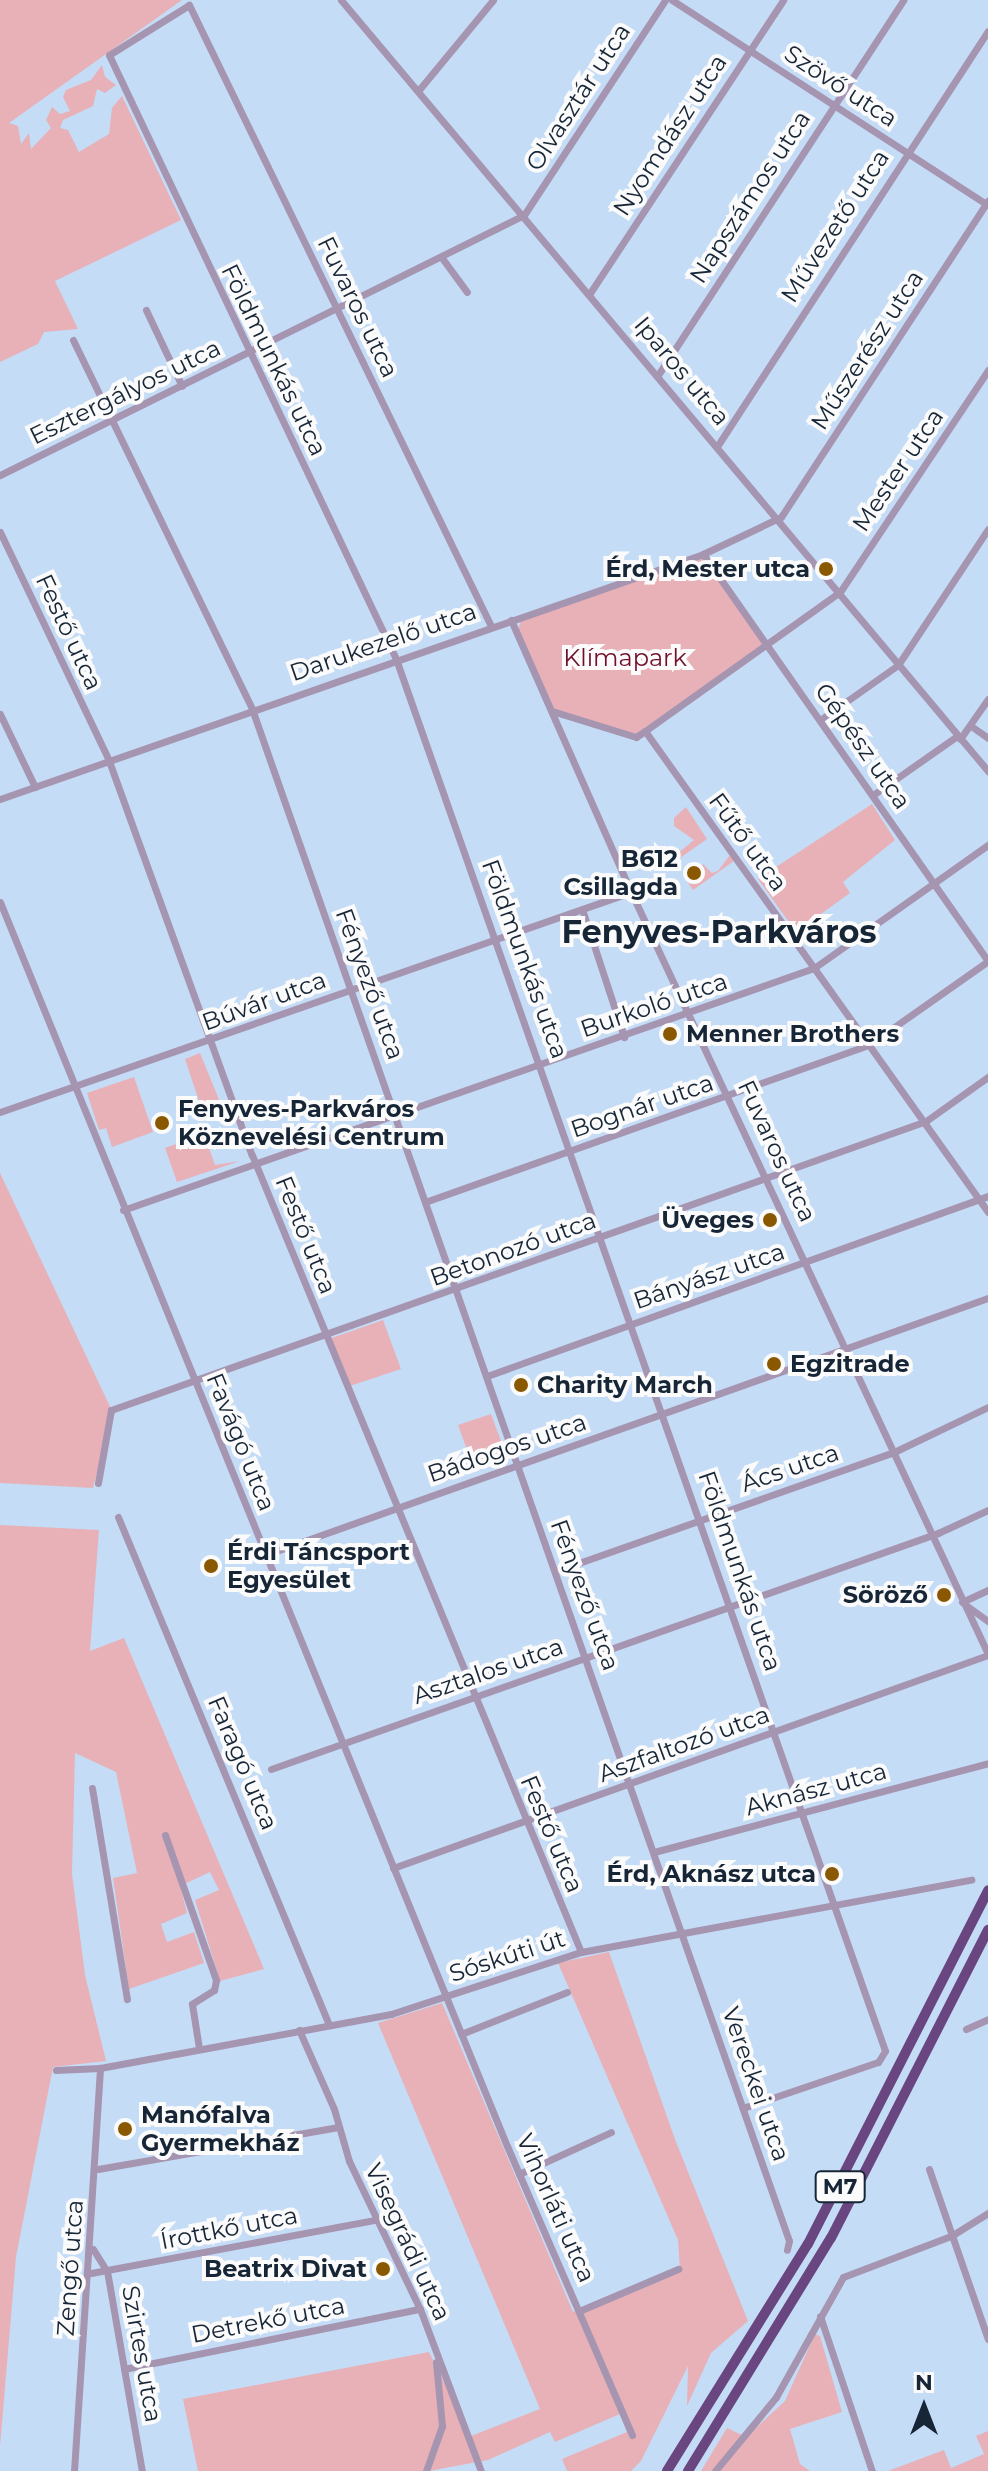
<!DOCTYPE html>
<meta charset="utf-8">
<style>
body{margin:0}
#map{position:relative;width:988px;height:2471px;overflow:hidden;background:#c5dcf7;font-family:Montserrat,sans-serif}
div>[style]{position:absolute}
.green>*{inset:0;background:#e7b1b7}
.minor>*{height:7px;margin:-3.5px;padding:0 3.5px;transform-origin:3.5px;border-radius:3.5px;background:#a695b1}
.highway>*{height:10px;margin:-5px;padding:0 5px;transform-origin:5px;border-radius:5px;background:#69467f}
.dots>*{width:22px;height:22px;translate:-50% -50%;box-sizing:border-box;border:4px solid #fbfbfb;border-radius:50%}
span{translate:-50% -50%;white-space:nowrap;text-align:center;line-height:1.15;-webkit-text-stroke:8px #fbfbfb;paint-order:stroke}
.shield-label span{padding:2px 6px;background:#fbfbfb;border:2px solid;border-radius:6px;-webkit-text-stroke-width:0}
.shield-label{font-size:22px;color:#172637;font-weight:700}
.street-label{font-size:24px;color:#172637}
.poi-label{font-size:24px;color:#172637;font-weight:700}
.right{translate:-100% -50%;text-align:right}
.left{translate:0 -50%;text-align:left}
.park-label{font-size:24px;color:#700f2b}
.district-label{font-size:32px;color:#172637;font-weight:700}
.north{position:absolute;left:884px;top:2367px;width:80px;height:80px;-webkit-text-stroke:6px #fbfbfb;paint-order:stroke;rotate:0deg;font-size:22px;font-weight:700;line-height:32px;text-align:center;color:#172637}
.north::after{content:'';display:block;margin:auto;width:28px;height:36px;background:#172637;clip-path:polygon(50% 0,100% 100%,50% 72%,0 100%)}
</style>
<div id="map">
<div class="green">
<div style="clip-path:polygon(0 0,182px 0,9px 123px,18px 126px,21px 144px,29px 133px,31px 149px,51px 128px,46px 120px,52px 107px,60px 114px,70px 111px,63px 97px,66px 90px,91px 80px,102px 65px,105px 77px,116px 85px,105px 93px,97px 89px,93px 106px,63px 120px,60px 128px,68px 130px,79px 152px,109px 134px,112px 108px,122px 96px,181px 220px,55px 281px,78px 329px,44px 332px,38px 344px,0 362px)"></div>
<div style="clip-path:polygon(703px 557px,765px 645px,636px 734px,552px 709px,518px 630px,521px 620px)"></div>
<div style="clip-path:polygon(872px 804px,895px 840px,843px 882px,850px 893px,796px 932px,758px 879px)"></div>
<div style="clip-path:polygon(686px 807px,707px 839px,680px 858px,677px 854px,694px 840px,674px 826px,674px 818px)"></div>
<div style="clip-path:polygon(730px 855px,734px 861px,693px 890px,684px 877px,698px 874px,703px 864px,712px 873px,718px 871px)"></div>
<div style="clip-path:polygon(200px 1053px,222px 1107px,203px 1113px,185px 1059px)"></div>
<div style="clip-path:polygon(134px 1077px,153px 1132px,112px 1147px,106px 1128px,99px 1130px,87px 1093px)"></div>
<div style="clip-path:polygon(204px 1134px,215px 1165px,240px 1161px,177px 1182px,165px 1148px)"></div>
<div style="clip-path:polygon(0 1173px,113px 1413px,93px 1488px,0 1483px)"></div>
<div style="clip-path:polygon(383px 1320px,401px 1369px,350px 1386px,329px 1339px)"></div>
<div style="clip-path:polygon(491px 1414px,507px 1457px,474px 1469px,458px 1425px)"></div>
<div style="clip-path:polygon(0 1525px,99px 1530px,90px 1651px,124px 1638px,264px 1969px,220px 1981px,195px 1900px,219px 1890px,210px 1872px,180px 1886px,187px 1913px,161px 1924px,167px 1942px,194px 1932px,204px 1963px,129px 1989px,113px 1878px,137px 1873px,116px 1772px,75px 1753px,72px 1874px,85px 1975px,106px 2061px,53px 2067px,16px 2257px,0 2447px)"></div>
<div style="clip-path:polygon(609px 1952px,676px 2142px,748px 2321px,711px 2353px,687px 2406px,688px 2366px,641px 2461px,631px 2471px,567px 2471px,562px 2459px,627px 2432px,620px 2414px,555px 2442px,550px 2432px,488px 2460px,429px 2471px,198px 2471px,183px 2399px,429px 2352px,471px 2436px,540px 2409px,378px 2023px,442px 2003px,573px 2312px,680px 2271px,678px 2240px,558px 1963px)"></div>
<div style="clip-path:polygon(815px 2334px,820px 2336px,842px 2412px,790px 2429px,800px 2464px,810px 2471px,701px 2471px,727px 2428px,746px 2437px,785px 2401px)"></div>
<div style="clip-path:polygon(988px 2431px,988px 2471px,888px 2471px,944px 2450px,951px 2468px,984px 2454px,976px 2436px)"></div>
</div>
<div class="minor">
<div style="left:341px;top:0;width:1007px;rotate:50deg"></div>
<div style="left:672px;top:0;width:377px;rotate:33deg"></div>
<div style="left:418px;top:91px;width:118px;rotate:-50.5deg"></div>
<div style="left:442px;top:258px;width:42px;rotate:53.7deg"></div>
<div style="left:590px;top:293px;width:351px;rotate:-56.6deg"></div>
<div style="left:146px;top:310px;width:84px;rotate:64.7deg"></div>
<div style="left:73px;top:340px;width:410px;rotate:64.1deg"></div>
<div style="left:252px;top:709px;width:1623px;rotate:70.68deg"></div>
<div style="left:789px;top:2241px;width:9px;rotate:103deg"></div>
<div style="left:658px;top:375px;width:448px;rotate:-56.8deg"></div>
<div style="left:718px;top:445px;width:494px;rotate:-56.9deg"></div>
<div style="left:0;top:475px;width:585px;rotate:-26.39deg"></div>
<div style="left:524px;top:215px;width:257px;rotate:-56.7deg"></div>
<div style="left:0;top:532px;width:254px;rotate:64.5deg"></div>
<div style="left:109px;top:761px;width:419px;rotate:70.1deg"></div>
<div style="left:252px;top:1155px;width:862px;rotate:67.57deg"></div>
<div style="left:703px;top:554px;width:497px;rotate:55deg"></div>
<div style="left:511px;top:620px;width:297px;rotate:66.2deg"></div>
<div style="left:631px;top:892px;width:841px;rotate:64.9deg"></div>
<div style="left:491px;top:626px;width:691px;rotate:-115.93deg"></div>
<div style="left:189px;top:5px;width:94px;rotate:148deg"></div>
<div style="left:109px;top:55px;width:669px;rotate:64.58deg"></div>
<div style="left:396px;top:659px;width:1475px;rotate:70.64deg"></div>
<div style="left:885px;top:2051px;width:13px;rotate:122deg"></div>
<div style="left:878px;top:2062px;width:143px;rotate:161.2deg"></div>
<div style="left:552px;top:711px;width:88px;rotate:17.2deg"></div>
<div style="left:636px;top:737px;width:11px;rotate:-34deg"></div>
<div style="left:645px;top:731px;width:591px;rotate:54.51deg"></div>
<div style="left:0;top:714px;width:81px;rotate:64.4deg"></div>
<div style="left:820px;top:720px;width:95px;rotate:-35.2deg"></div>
<div style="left:898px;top:665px;width:163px;rotate:-56.5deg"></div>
<div style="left:971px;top:726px;width:21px;rotate:35deg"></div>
<div style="left:645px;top:731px;width:239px;rotate:-35.5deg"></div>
<div style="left:840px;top:592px;width:267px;rotate:-56.3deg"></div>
<div style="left:960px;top:739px;width:49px;rotate:-55deg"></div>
<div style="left:873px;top:795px;width:103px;rotate:-35.1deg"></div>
<div style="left:0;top:799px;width:744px;rotate:-19.21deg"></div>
<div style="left:703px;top:554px;width:86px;rotate:-25.4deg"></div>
<div style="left:781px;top:517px;width:378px;rotate:-56.8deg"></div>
<div style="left:0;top:902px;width:1343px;rotate:67.83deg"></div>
<div style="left:507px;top:2146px;width:315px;rotate:66.6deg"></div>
<div style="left:582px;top:909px;width:135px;rotate:71.8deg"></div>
<div style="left:0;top:1112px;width:668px;rotate:-19.22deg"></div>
<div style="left:425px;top:1202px;width:472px;rotate:-19.5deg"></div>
<div style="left:870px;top:1044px;width:144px;rotate:-35.1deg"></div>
<div style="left:123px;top:1210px;width:732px;rotate:-19.3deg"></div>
<div style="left:814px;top:968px;width:213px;rotate:-35.3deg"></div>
<div style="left:487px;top:1376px;width:532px;rotate:-19.76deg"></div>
<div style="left:98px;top:1483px;width:74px;rotate:-79.9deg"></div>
<div style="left:111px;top:1410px;width:865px;rotate:-19.52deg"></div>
<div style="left:926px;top:1121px;width:76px;rotate:-35.4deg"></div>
<div style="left:118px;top:1517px;width:550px;rotate:67.44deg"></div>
<div style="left:265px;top:1555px;width:767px;rotate:-19.57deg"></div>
<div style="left:556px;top:1571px;width:358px;rotate:-19.4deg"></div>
<div style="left:894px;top:1452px;width:104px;rotate:-25.6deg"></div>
<div style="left:962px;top:1602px;width:29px;rotate:-25deg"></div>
<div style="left:967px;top:1606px;width:26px;rotate:36deg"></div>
<div style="left:271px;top:1769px;width:708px;rotate:-19.48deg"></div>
<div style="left:938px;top:1533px;width:55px;rotate:-24.7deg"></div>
<div style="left:92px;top:1788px;width:214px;rotate:80.6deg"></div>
<div style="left:165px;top:1835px;width:154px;rotate:70.6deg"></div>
<div style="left:216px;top:1980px;width:10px;rotate:101deg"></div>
<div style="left:214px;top:1990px;width:26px;rotate:148deg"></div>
<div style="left:192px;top:2004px;width:45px;rotate:81deg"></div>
<div style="left:654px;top:1852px;width:346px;rotate:-14.9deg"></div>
<div style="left:393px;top:1868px;width:632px;rotate:-19.7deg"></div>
<div style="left:966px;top:2029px;width:24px;rotate:-24deg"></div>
<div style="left:299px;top:2030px;width:86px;rotate:66.1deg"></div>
<div style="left:334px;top:2109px;width:54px;rotate:73.9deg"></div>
<div style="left:349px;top:2161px;width:164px;rotate:64.4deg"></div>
<div style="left:420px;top:2309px;width:173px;rotate:69.4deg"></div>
<div style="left:461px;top:2034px;width:114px;rotate:-21.6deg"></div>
<div style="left:56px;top:2070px;width:44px;rotate:-2.6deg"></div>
<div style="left:100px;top:2068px;width:296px;rotate:-10.5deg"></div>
<div style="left:391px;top:2014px;width:200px;rotate:-18.1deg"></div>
<div style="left:581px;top:1952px;width:397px;rotate:-10.5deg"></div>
<div style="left:98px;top:2169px;width:244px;rotate:-9.9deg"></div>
<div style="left:929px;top:2169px;width:180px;rotate:70.9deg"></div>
<div style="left:519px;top:2174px;width:101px;rotate:-24.5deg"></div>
<div style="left:93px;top:2249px;width:26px;rotate:58deg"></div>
<div style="left:107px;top:2271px;width:203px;rotate:80.1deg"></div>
<div style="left:91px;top:2273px;width:289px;rotate:-10.6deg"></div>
<div style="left:579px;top:2311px;width:108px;rotate:-23deg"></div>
<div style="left:820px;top:2316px;width:163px;rotate:71.5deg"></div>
<div style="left:124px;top:2369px;width:302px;rotate:-11.5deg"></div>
<div style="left:74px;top:2471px;width:404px;rotate:-86.3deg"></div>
<div style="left:426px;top:2471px;width:48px;rotate:-70.4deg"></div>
<div style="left:442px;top:2426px;width:64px;rotate:-95.4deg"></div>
<div style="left:715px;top:2471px;width:96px;rotate:-50.5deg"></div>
<div style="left:776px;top:2397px;width:137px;rotate:-60.8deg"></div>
<div style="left:843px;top:2277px;width:116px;rotate:-20.8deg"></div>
<div style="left:951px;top:2236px;width:44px;rotate:-31.9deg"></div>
</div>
<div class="highway">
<div style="left:667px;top:2471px;width:267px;rotate:-58.2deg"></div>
<div style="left:808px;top:2244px;width:397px;rotate:-63deg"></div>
<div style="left:688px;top:2471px;width:273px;rotate:-58.5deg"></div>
<div style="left:831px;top:2238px;width:346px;rotate:-63deg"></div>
</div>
<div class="dots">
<div style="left:826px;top:569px;background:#8a5801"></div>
<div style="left:694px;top:873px;background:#8a5801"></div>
<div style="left:670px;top:1034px;background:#8a5801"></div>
<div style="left:162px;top:1123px;background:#8a5801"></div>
<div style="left:770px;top:1220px;background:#8a5801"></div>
<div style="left:774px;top:1364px;background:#8a5801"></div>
<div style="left:521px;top:1385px;background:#8a5801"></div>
<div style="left:211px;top:1566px;background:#8a5801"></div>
<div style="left:944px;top:1595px;background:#8a5801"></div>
<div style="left:832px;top:1874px;background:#8a5801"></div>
<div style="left:125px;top:2129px;background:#8a5801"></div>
<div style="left:383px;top:2269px;background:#8a5801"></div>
</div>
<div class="shield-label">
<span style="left:840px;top:2187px">M7</span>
</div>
<div class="street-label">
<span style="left:841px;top:86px;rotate:33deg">Szövő utca</span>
<span style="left:578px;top:97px;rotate:-57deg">Olvasztár utca</span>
<span style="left:670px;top:135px;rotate:-57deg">Nyomdász utca</span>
<span style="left:750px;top:197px;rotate:-57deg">Napszámos utca</span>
<span style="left:835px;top:226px;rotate:-57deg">Művezető utca</span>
<span style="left:358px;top:307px;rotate:64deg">Fuvaros utca</span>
<span style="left:867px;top:350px;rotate:-57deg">Műszerész utca</span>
<span style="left:274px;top:360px;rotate:64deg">Földmunkás utca</span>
<span style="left:682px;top:371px;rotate:50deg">Iparos utca</span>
<span style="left:125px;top:392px;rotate:-26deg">Esztergályos utca</span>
<span style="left:898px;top:470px;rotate:-56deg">Mester utca</span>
<span style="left:69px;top:632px;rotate:65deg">Festő utca</span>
<span style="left:383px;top:642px;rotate:-19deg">Darukezelő utca</span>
<span style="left:863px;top:746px;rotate:55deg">Gépész utca</span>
<span style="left:748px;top:842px;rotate:54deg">Fűtő utca</span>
<span style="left:525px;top:959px;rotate:70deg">Földmunkás utca</span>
<span style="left:370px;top:984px;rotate:70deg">Fényező utca</span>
<span style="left:264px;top:1001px;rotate:-20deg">Búvár utca</span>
<span style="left:654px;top:1005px;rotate:-19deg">Burkoló utca</span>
<span style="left:642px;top:1106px;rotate:-19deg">Bognár utca</span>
<span style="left:777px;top:1151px;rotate:65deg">Fuvaros utca</span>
<span style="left:306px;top:1235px;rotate:68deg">Festő utca</span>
<span style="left:513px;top:1249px;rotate:-20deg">Betonozó utca</span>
<span style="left:709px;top:1276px;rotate:-19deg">Bányász utca</span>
<span style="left:241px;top:1442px;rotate:68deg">Favágó utca</span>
<span style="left:507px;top:1448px;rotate:-19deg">Bádogos utca</span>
<span style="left:790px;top:1468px;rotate:-19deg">Ács utca</span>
<span style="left:740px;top:1571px;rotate:71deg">Földmunkás utca</span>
<span style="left:585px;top:1595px;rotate:70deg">Fényező utca</span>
<span style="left:488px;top:1671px;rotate:-19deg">Asztalos utca</span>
<span style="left:684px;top:1744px;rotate:-20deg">Aszfaltozó utca</span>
<span style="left:243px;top:1763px;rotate:67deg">Faragó utca</span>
<span style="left:816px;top:1789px;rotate:-15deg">Aknász utca</span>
<span style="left:552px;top:1834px;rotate:67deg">Festő utca</span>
<span style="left:507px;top:1956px;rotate:-18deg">Sóskúti út</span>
<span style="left:756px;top:2084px;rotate:71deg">Vereckei utca</span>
<span style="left:556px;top:2208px;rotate:66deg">Vihorláti utca</span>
<span style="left:229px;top:2228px;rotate:-11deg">Írottkő utca</span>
<span style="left:408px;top:2242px;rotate:65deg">Visegrádi utca</span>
<span style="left:70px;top:2268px;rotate:-86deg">Zengő utca</span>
<span style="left:268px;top:2320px;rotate:-11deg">Detrekő utca</span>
<span style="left:142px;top:2354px;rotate:80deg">Szirtes utca</span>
</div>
<div class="poi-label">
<span class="right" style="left:810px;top:569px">Érd, Mester utca</span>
<span class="right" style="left:678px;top:873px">B612<br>Csillagda</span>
<span class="left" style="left:686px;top:1034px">Menner Brothers</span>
<span class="left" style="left:178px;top:1123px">Fenyves-Parkváros<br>Köznevelési Centrum</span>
<span class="right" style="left:754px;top:1220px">Üveges</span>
<span class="left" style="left:790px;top:1364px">Egzitrade</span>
<span class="left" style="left:537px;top:1385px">Charity March</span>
<span class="left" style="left:227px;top:1566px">Érdi Táncsport<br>Egyesület</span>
<span class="right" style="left:928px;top:1595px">Söröző</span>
<span class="right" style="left:816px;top:1874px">Érd, Aknász utca</span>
<span class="left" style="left:141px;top:2129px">Manófalva<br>Gyermekház</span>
<span class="right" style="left:367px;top:2269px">Beatrix Divat</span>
</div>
<div class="park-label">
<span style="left:625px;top:658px">Klímapark</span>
</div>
<div class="district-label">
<span style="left:719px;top:932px">Fenyves-Parkváros</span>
</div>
<div class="north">N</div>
</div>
